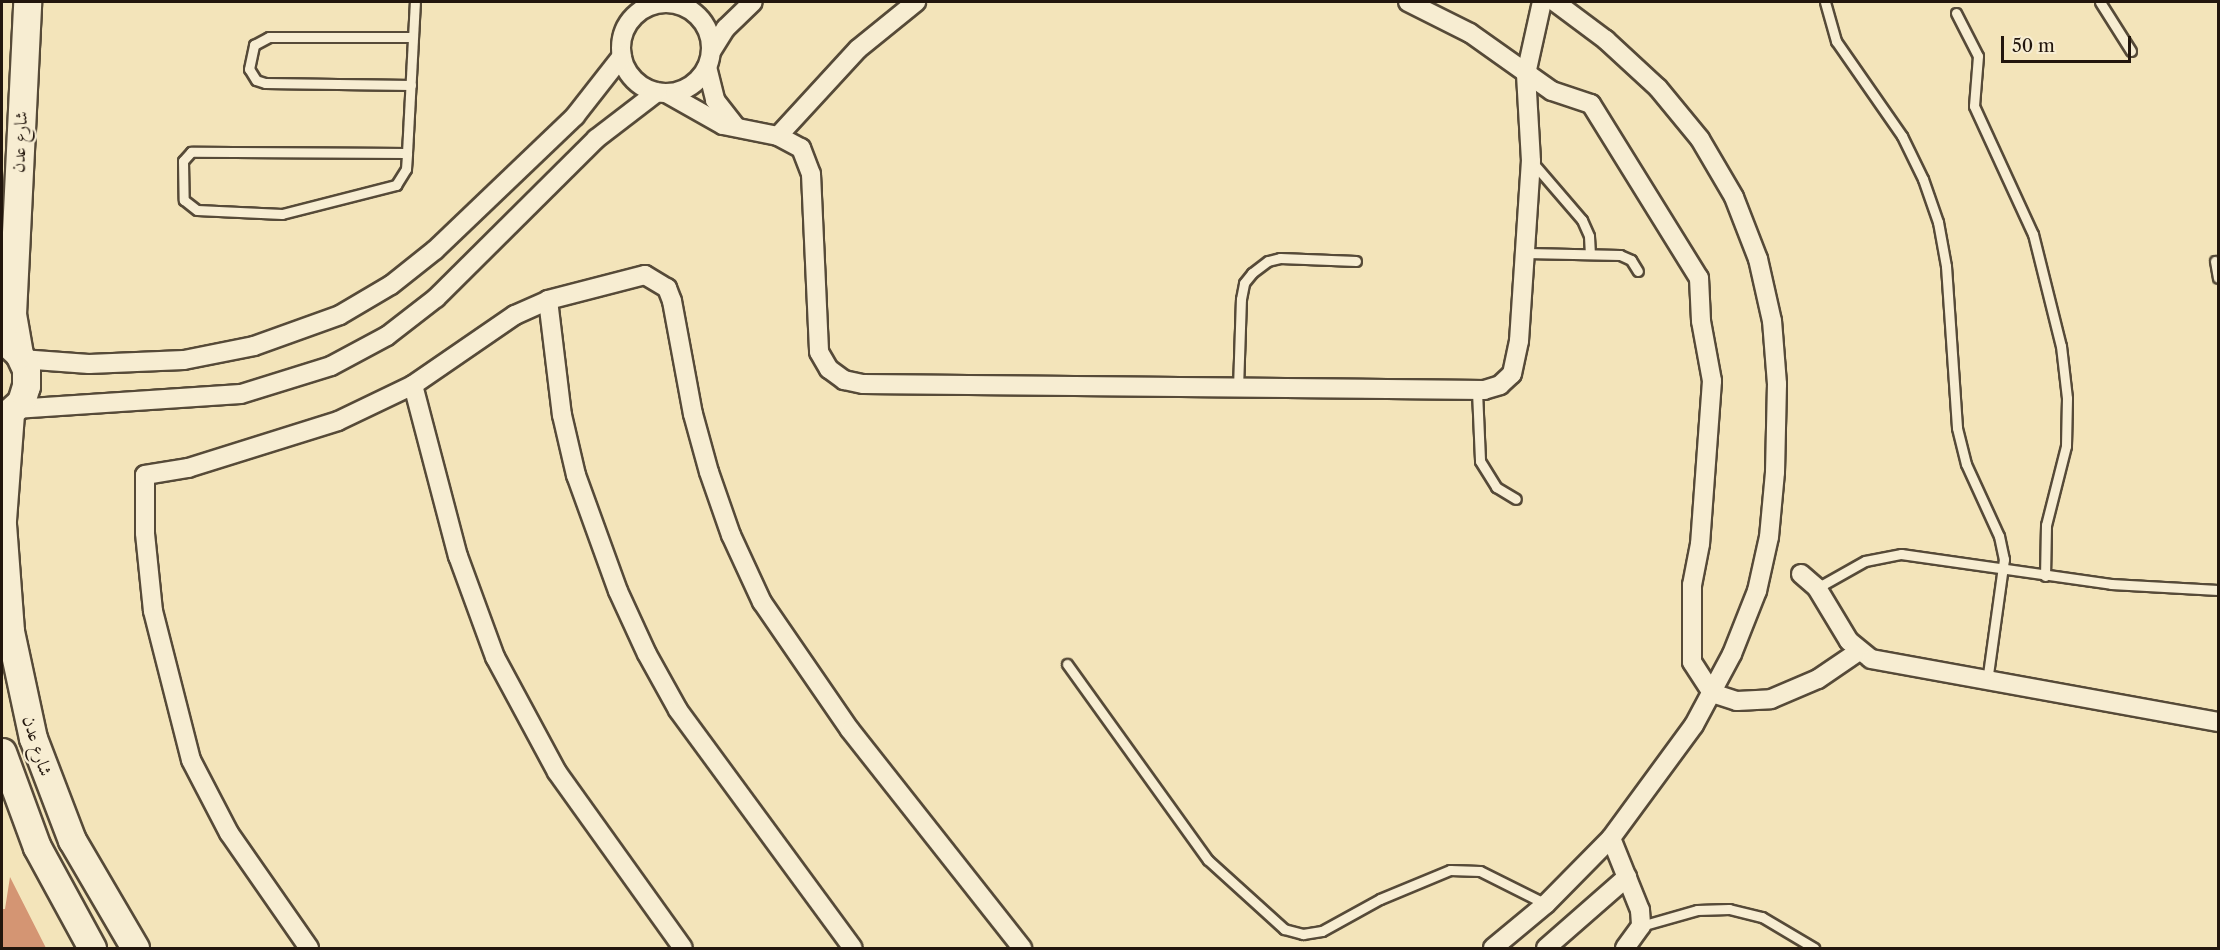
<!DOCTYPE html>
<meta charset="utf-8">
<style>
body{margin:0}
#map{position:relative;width:2220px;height:950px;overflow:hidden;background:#f3e4ba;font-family:"Libre Caslon Text",Amiri,serif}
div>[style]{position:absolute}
.building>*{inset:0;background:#d49573}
.roads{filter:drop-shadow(2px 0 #564a38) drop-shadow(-2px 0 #564a38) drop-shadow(0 2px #564a38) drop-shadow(0 -2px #564a38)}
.lane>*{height:9px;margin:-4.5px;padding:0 4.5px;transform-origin:4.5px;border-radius:4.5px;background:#f7edd2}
.street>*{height:18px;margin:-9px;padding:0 9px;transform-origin:9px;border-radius:9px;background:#f7edd2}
.street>.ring{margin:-9px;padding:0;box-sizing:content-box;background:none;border:18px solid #f7edd2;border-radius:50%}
.secondary>*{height:27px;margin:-13.5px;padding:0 13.5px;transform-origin:13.5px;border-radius:13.5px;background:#f7edd2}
span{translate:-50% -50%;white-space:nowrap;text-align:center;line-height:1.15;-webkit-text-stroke:4.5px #f7edd2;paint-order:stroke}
.street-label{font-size:18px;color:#22160d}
.frame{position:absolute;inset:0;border:3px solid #22160d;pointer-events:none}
.scale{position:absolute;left:2001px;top:36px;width:130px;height:27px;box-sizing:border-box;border:3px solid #22160d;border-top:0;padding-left:8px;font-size:18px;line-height:21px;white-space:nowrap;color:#22160d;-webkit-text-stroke:4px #f7edd2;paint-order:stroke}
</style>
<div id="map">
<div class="building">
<div style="clip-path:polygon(10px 877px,46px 948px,2px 948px,2px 909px,5px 909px)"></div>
</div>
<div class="roads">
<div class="lane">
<div style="left:1825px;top:2px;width:41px;rotate:74.2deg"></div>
<div style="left:1836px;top:41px;width:116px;rotate:55.2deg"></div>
<div style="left:1902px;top:136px;width:48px;rotate:64deg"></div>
<div style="left:1923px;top:179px;width:46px;rotate:70.8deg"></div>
<div style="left:1938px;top:222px;width:45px;rotate:79.7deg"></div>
<div style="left:1946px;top:266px;width:162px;rotate:86.1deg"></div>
<div style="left:1957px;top:428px;width:37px;rotate:76deg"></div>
<div style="left:1966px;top:464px;width:79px;rotate:65.4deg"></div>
<div style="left:1999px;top:536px;width:24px;rotate:78deg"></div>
<div style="left:2004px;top:559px;width:123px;rotate:97.9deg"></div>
<div style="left:2100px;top:2px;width:58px;rotate:57.7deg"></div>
<div style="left:1956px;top:13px;width:48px;rotate:62.9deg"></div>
<div style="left:1978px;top:56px;width:50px;rotate:94.6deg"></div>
<div style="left:1974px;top:106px;width:141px;rotate:65.3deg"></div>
<div style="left:2033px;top:234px;width:115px;rotate:76deg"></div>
<div style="left:2061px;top:346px;width:52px;rotate:83.4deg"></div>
<div style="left:2067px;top:398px;width:48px;rotate:91.2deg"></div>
<div style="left:2066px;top:446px;width:81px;rotate:104.2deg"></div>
<div style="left:2046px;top:525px;width:51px;rotate:91.1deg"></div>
<div style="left:411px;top:85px;width:146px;rotate:-179.2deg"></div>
<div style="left:265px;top:83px;width:9px;rotate:-162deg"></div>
<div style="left:256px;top:80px;width:13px;rotate:-122deg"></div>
<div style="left:249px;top:69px;width:25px;rotate:-78deg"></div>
<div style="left:254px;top:45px;width:17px;rotate:-28deg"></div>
<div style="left:269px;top:37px;width:144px"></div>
<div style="left:407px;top:153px;width:216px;rotate:-179.7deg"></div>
<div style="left:191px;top:152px;width:12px;rotate:132deg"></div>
<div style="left:183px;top:161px;width:39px;rotate:89deg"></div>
<div style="left:184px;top:200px;width:16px;rotate:38deg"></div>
<div style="left:197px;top:210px;width:85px;rotate:2.7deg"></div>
<div style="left:282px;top:214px;width:118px;rotate:-14.3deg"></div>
<div style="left:396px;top:185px;width:19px;rotate:-58deg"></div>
<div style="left:406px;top:169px;width:16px;rotate:-86deg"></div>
<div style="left:407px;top:153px;width:151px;rotate:-87deg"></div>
<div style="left:1533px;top:163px;width:75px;rotate:49.3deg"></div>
<div style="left:1582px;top:220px;width:17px;rotate:66deg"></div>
<div style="left:1589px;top:236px;width:18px;rotate:87deg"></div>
<div style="left:1526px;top:253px;width:94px;rotate:1.2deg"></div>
<div style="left:1620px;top:255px;width:12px;rotate:24deg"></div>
<div style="left:1631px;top:260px;width:13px;rotate:58deg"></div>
<div style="left:2215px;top:261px;width:17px;rotate:80deg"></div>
<div style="left:1238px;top:388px;width:89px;rotate:-88.1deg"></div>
<div style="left:1241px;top:299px;width:16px;rotate:-79deg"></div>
<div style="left:1244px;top:283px;width:13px;rotate:-51deg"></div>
<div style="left:1252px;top:273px;width:20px;rotate:-37deg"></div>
<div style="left:1268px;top:261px;width:12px;rotate:-14deg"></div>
<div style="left:1280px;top:258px;width:76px;rotate:2.3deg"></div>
<div style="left:1477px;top:391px;width:70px;rotate:87.5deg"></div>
<div style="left:1480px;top:461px;width:31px;rotate:58deg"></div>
<div style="left:1496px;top:487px;width:23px;rotate:31deg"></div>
<div style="left:1817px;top:588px;width:55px;rotate:-29.4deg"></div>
<div style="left:1865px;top:561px;width:37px;rotate:-11deg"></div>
<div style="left:1901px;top:554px;width:212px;rotate:8.1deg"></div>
<div style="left:2111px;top:584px;width:107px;rotate:3.2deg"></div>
<div style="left:1067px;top:664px;width:241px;rotate:54.3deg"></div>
<div style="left:1208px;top:860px;width:103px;rotate:42.2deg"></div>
<div style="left:1284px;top:929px;width:20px;rotate:15deg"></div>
<div style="left:1303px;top:934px;width:19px;rotate:-9deg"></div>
<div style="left:1322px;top:931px;width:66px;rotate:-28.9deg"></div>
<div style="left:1380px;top:899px;width:76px;rotate:-22.5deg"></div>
<div style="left:1450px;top:870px;width:30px;rotate:2deg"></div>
<div style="left:1480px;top:871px;width:74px;rotate:26.6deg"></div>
<div style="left:1641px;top:926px;width:58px;rotate:-15.9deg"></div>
<div style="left:1697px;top:910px;width:32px;rotate:-2deg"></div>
<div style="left:1729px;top:909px;width:34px;rotate:14deg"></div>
<div style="left:1762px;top:917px;width:61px;rotate:30.8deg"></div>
</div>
<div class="street">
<div style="left:1408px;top:2px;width:69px;rotate:26.6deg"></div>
<div style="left:1470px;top:33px;width:100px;rotate:35.3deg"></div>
<div style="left:1552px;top:91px;width:41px;rotate:18.4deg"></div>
<div style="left:1591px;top:104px;width:205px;rotate:58.2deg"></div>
<div style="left:1699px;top:278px;width:43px;rotate:87.3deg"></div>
<div style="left:1701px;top:321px;width:61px;rotate:79.6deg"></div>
<div style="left:1712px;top:381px;width:163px;rotate:94.2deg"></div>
<div style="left:1700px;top:544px;width:42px;rotate:101deg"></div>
<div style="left:1692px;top:585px;width:77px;rotate:90deg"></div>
<div style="left:1692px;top:662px;width:37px;rotate:57deg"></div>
<div style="left:1712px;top:693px;width:26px;rotate:18deg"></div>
<div style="left:1737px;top:701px;width:34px;rotate:-3deg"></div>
<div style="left:1771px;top:699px;width:51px;rotate:-23.1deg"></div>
<div style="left:1818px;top:679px;width:50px;rotate:-34.3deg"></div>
<div class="ring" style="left:621px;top:3px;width:72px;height:72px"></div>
<div style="left:712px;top:50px;width:26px;rotate:-58deg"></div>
<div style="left:726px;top:28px;width:37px;rotate:-44deg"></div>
<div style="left:707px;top:67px;width:34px;rotate:76deg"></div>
<div style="left:715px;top:100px;width:33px;rotate:52deg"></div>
<div style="left:666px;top:93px;width:65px;rotate:29.3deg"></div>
<div style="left:723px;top:125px;width:56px;rotate:11.3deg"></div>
<div style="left:778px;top:136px;width:26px;rotate:28deg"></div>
<div style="left:801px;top:148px;width:28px;rotate:69deg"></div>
<div style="left:811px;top:174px;width:178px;rotate:87.4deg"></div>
<div style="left:819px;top:352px;width:20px;rotate:60deg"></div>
<div style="left:829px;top:369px;width:19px;rotate:36deg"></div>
<div style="left:844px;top:380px;width:19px;rotate:12deg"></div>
<div style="left:863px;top:384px;width:621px;rotate:0.55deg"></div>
<div style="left:1484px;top:390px;width:17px;rotate:-17deg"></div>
<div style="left:1500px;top:385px;width:16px;rotate:-43deg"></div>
<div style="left:1512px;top:374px;width:34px;rotate:-78deg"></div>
<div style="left:1519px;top:341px;width:180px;rotate:-86.2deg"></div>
<div style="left:1531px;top:161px;width:87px;rotate:-93.3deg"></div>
<div style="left:1526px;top:74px;width:74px;rotate:-77.5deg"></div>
<div style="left:778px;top:136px;width:118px;rotate:-47.4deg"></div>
<div style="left:858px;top:49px;width:75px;rotate:-39deg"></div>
<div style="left:548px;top:300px;width:116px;rotate:83.1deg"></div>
<div style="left:562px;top:415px;width:62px;rotate:76.9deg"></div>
<div style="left:576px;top:475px;width:123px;rotate:70.1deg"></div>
<div style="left:618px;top:591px;width:69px;rotate:65.3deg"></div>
<div style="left:647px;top:654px;width:64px;rotate:61deg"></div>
<div style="left:678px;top:710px;width:295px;rotate:53.7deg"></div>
<div style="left:21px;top:359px;width:68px;rotate:4.2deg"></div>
<div style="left:89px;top:364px;width:95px;rotate:-2.4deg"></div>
<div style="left:184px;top:360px;width:71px;rotate:-11.3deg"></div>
<div style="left:254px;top:346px;width:91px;rotate:-19.8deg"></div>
<div style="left:340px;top:315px;width:59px;rotate:-30.5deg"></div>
<div style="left:391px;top:285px;width:56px;rotate:-38.5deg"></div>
<div style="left:435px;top:250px;width:194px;rotate:-43.7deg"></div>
<div style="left:575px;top:116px;width:76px;rotate:-51.9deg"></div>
<div style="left:413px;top:385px;width:177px;rotate:75.3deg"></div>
<div style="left:458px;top:556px;width:108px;rotate:69.9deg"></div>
<div style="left:495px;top:657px;width:131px;rotate:61.7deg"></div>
<div style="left:557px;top:772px;width:216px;rotate:54.4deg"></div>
<div style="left:15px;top:409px;width:226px;rotate:-3.8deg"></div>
<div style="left:241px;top:394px;width:94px;rotate:-17.3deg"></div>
<div style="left:331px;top:366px;width:64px;rotate:-28.2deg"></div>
<div style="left:387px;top:336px;width:62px;rotate:-37.8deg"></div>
<div style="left:436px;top:298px;width:226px;rotate:-44.8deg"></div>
<div style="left:596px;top:139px;width:77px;rotate:-37.6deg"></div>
<div style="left:1801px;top:574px;width:21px;rotate:41deg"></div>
<div style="left:1817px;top:588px;width:62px;rotate:58.9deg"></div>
<div style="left:1849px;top:641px;width:28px;rotate:39deg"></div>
<div style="left:1871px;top:659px;width:353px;rotate:10.3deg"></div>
<div style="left:1611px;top:838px;width:78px;rotate:68.1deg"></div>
<div style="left:1640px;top:910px;width:16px;rotate:86deg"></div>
<div style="left:1641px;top:926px;width:27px;rotate:126deg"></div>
<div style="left:309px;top:948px;width:140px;rotate:-124.8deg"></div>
<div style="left:229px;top:833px;width:82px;rotate:-117.5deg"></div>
<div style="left:191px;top:760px;width:154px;rotate:-104.3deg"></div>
<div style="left:153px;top:611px;width:78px;rotate:-95.9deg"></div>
<div style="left:145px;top:533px;width:58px;rotate:-90deg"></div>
<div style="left:145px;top:475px;width:44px;rotate:-9.2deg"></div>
<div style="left:188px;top:468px;width:157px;rotate:-17.4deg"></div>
<div style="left:338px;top:421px;width:83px;rotate:-25.6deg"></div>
<div style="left:413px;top:385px;width:124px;rotate:-34.5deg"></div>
<div style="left:515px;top:315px;width:36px;rotate:-24deg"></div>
<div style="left:548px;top:300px;width:100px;rotate:-14.5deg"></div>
<div style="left:645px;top:275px;width:26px;rotate:31deg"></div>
<div style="left:667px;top:288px;width:14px;rotate:69deg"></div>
<div style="left:672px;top:301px;width:115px;rotate:79.5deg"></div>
<div style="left:693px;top:414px;width:60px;rotate:74.6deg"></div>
<div style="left:709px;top:472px;width:67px;rotate:70.8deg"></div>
<div style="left:731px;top:535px;width:74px;rotate:65.2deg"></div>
<div style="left:762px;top:602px;width:155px;rotate:55.5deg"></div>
<div style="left:850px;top:730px;width:278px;rotate:51.7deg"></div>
<div style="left:1493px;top:948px;width:69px;rotate:-39.7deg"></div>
<div style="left:1546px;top:904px;width:93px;rotate:-45.4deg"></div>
<div style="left:1611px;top:838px;width:140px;rotate:-53.7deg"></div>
<div style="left:1694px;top:725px;width:81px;rotate:-61.8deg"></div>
<div style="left:1732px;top:654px;width:68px;rotate:-68.4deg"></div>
<div style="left:1757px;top:591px;width:55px;rotate:-77.5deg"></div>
<div style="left:1769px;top:537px;width:65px;rotate:-84.7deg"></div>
<div style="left:1775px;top:472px;width:88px;rotate:-88.7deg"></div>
<div style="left:1777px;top:384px;width:63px;rotate:-94.5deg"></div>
<div style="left:1772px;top:321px;width:64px;rotate:-102.7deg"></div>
<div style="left:1758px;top:259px;width:66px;rotate:-111.2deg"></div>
<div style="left:1734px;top:197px;width:67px;rotate:-120.4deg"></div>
<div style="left:1700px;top:139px;width:66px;rotate:-129.5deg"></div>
<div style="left:1658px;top:88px;width:71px;rotate:-137.3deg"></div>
<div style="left:1606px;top:40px;width:64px;rotate:-143.3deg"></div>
<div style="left:1546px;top:948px;width:108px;rotate:-41.2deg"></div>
</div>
<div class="secondary">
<div style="left:19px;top:354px;width:41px;rotate:-99.9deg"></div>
<div style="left:12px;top:314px;width:312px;rotate:-87.2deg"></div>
<div style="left:2px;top:419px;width:25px;rotate:-42deg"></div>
<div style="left:21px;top:402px;width:17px;rotate:-73deg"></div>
<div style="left:26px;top:386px;width:17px;rotate:-90deg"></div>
<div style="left:26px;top:369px;width:17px;rotate:-115deg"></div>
<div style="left:19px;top:354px;width:18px;rotate:-137deg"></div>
<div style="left:2px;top:520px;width:106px;rotate:-85.7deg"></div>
<div style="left:2px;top:524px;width:107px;rotate:85.7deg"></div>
<div style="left:10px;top:631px;width:109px;rotate:77.9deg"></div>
<div style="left:33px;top:738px;width:109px;rotate:69.1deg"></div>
<div style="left:72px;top:840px;width:125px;rotate:59.7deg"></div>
<div style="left:2px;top:752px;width:101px;rotate:69.8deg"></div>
<div style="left:37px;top:847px;width:115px;rotate:61.4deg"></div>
</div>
</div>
<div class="street-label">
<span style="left:20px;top:142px;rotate:-87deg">شارع عدن</span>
<span style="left:37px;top:746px;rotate:73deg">شارع عدن</span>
</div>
<div class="frame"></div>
<div class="scale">50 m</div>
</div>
